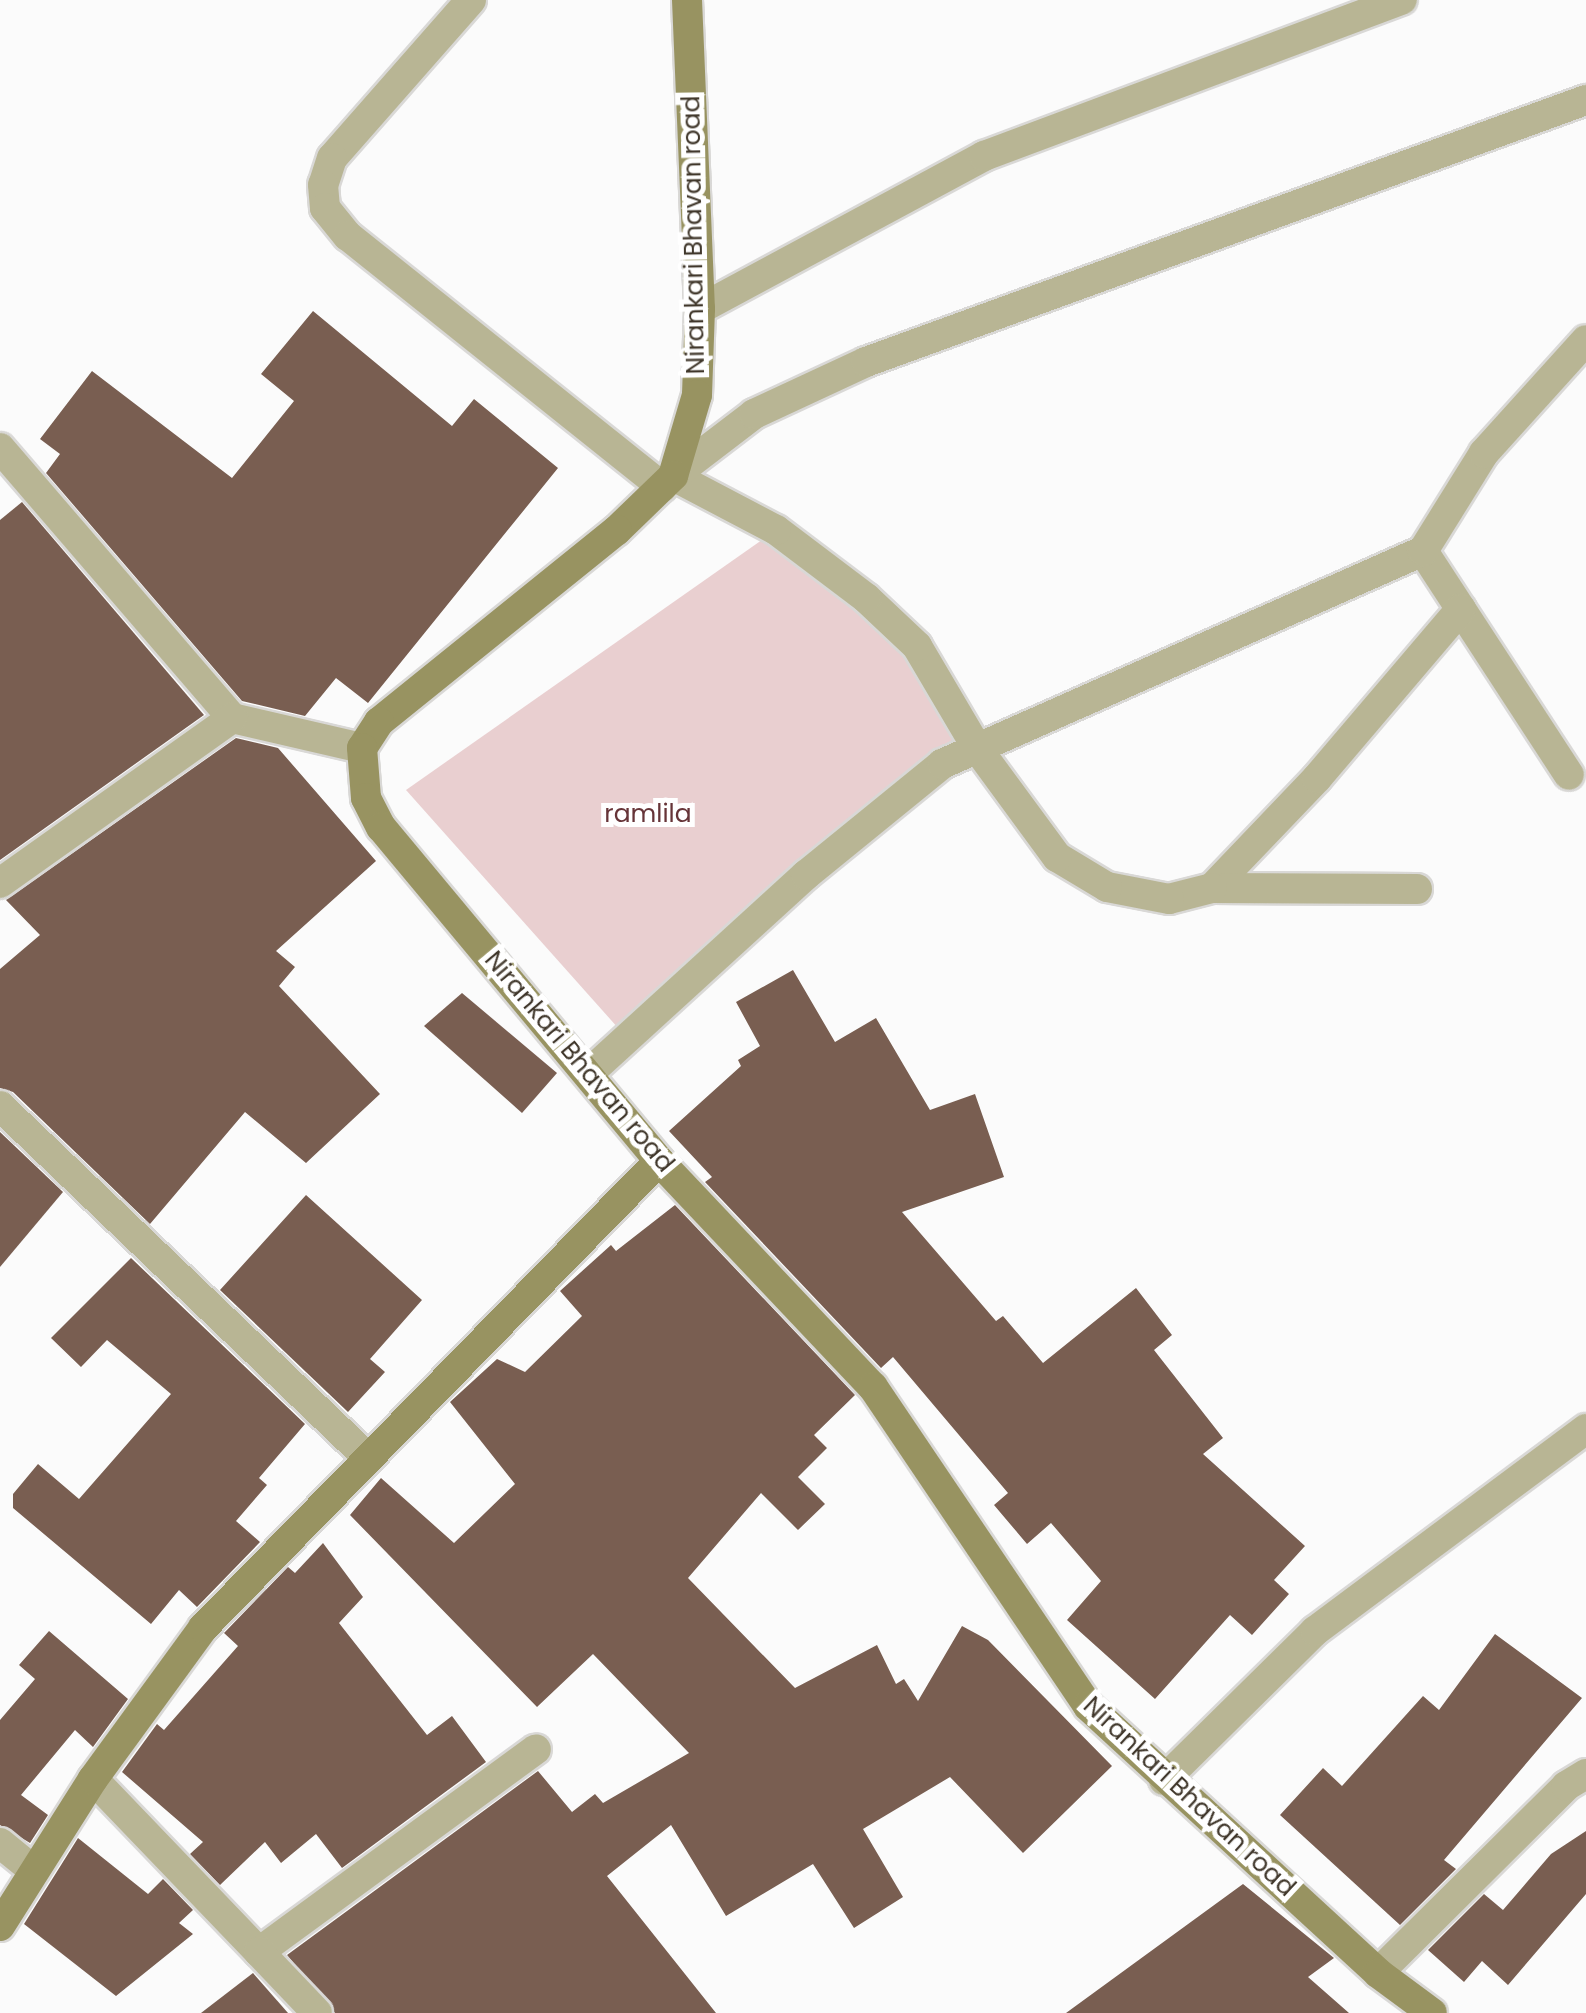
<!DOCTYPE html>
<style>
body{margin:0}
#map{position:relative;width:1586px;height:2013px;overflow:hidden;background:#fbfbfb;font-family:Poppins,sans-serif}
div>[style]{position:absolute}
.green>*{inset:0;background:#e9cfd0}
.building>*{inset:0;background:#795e51}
.roads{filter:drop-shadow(2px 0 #d9d8d6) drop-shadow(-2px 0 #d9d8d6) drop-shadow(0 2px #d9d8d6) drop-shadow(0 -2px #d9d8d6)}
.street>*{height:30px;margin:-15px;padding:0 15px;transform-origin:15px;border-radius:15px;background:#b8b594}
.secondary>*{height:30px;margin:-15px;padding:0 15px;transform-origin:15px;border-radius:15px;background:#989361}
span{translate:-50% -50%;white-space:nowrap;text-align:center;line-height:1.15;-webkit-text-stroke:10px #fff;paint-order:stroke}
.street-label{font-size:25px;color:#40372b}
.park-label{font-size:25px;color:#663438}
</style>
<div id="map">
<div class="green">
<div style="clip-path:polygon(776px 530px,917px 646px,977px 748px,627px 1038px,406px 790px)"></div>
</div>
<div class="building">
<div style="clip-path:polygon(313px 311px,452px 426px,474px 399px,558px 468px,368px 703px,336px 678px,305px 716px,242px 701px,46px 473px,60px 454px,40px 439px,92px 371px,232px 478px,294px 401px,261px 374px)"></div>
<div style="clip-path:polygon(22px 502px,204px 715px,0 860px,0 520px)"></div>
<div style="clip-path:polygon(236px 738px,278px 748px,376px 861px,276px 951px,295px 967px,279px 986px,380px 1094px,306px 1163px,245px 1112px,150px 1224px,13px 1092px,0 1088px,0 969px,40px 935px,6px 900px)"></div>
<div style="clip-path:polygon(793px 970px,835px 1042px,876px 1018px,930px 1110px,975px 1094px,1004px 1177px,902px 1212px,996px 1321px,1003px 1316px,1043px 1363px,1136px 1288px,1172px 1335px,1154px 1350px,1223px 1438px,1203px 1454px,1305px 1546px,1274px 1580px,1289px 1594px,1252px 1635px,1230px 1615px,1155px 1699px,1067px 1620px,1101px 1581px,1051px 1523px,1027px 1544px,994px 1505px,1008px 1493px,893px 1357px,881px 1368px,705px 1182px,712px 1177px,669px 1131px,741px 1066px,738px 1060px,760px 1046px,736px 1002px)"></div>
<div style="clip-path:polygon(462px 993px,557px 1073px,522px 1113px,424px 1026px)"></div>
<div style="clip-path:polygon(0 1132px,63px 1192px,0 1267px)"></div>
<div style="clip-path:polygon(306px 1195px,422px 1300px,370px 1359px,385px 1372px,348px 1412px,220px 1290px)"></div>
<div style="clip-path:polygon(675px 1205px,855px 1395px,814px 1435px,827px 1448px,798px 1477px,825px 1504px,798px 1530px,761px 1493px,688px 1578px,795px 1688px,877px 1645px,896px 1684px,904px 1679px,918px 1701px,962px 1626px,988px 1640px,1112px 1766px,1023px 1853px,950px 1777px,863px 1829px,903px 1897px,854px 1928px,813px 1864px,726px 1916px,671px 1825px,607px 1876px,716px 2013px,335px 2013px,287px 1955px,538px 1771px,572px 1812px,595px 1794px,603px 1803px,689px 1753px,593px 1654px,537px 1707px,350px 1515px,381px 1478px,454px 1543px,515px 1484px,450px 1402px,497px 1359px,525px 1372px,582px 1316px,560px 1291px,611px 1245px,616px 1251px)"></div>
<div style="clip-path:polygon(131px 1258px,305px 1424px,259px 1478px,267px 1485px,236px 1521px,260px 1542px,197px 1607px,179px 1590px,151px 1624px,13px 1508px,13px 1494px,38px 1464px,79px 1499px,171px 1394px,107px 1340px,81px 1367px,51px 1338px)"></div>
<div style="clip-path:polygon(323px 1543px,363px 1597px,339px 1623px,427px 1735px,452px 1716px,486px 1762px,342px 1868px,316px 1834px,281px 1863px,265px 1842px,220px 1885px,190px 1854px,203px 1842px,122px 1772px,157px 1724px,164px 1730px,238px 1646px,224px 1633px,288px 1567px,295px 1573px)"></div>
<div style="clip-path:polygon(49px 1631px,128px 1699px,93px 1747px,75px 1730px,21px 1795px,48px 1815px,30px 1843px,0 1825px,0 1720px,35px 1679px,19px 1665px)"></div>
<div style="clip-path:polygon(1495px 1634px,1582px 1698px,1444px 1860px,1456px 1869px,1400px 1925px,1280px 1815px,1323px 1768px,1342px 1786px,1423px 1696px,1439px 1710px)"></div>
<div style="clip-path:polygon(1586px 1831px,1586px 1894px,1508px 1985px,1482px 1961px,1464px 1982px,1428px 1950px,1484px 1894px,1503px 1910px,1551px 1854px)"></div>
<div style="clip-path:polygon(78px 1838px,148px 1894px,163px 1879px,193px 1910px,179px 1923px,193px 1934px,116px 1996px,24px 1924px)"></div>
<div style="clip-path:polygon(1243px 1884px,1334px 1958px,1308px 1977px,1349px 2013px,1066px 2013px)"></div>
<div style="clip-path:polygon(253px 1973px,288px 2013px,201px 2013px)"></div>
</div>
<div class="roads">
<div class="street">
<div style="left:471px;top:0;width:210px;rotate:131.3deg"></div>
<div style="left:332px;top:158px;width:28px;rotate:108deg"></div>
<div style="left:323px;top:185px;width:23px;rotate:85deg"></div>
<div style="left:325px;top:208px;width:36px;rotate:51deg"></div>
<div style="left:348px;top:236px;width:402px;rotate:38.6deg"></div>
<div style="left:700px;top:309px;width:323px;rotate:-28.3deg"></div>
<div style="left:984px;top:156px;width:446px;rotate:-20.5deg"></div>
<div style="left:0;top:448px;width:356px;rotate:49.3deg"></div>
<div style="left:232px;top:718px;width:133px;rotate:13deg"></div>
<div style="left:1423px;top:551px;width:267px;rotate:56.9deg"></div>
<div style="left:0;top:883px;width:285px;rotate:-35.4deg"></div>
<div style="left:1212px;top:888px;width:152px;rotate:-46.3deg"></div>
<div style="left:1317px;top:778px;width:222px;rotate:-49.6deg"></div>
<div style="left:1417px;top:889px;width:205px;rotate:-179.7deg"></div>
<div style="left:1212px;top:888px;width:44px;rotate:165.7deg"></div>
<div style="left:1169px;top:899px;width:63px;rotate:-169deg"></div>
<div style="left:1107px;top:887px;width:58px;rotate:-149deg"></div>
<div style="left:1057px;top:857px;width:135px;rotate:-126.3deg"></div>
<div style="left:977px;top:748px;width:118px;rotate:-120.5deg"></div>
<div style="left:917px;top:646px;width:70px;rotate:-136.7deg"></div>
<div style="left:866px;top:598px;width:113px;rotate:-142.9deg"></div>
<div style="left:776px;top:530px;width:116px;rotate:-152.3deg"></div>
<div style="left:673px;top:476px;width:102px;rotate:-37.4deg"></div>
<div style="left:754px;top:414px;width:123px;rotate:-24.9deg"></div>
<div style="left:866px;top:362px;width:766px;rotate:-20deg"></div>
<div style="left:589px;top:1073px;width:294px;rotate:-42.4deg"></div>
<div style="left:806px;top:875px;width:176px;rotate:-39.2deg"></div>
<div style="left:942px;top:764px;width:526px;rotate:-23.89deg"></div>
<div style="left:1423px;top:551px;width:115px;rotate:-58.1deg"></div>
<div style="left:1484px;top:453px;width:152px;rotate:-47.9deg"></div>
<div style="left:0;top:1106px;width:506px;rotate:43.72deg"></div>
<div style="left:93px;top:1779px;width:240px;rotate:46.2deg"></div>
<div style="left:259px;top:1952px;width:343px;rotate:-36.2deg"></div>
<div style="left:1164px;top:1780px;width:212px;rotate:-44.6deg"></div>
<div style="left:1315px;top:1631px;width:338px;rotate:-36.7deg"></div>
<div style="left:0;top:1843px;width:41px;rotate:39.1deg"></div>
<div style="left:259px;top:1952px;width:84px;rotate:46.4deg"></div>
<div style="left:1378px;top:1973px;width:265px;rotate:-44.8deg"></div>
<div style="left:1566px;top:1786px;width:23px;rotate:-31deg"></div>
</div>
<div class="secondary">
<div style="left:687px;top:0;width:309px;rotate:87.6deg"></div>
<div style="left:700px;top:309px;width:86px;rotate:92deg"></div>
<div style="left:697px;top:395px;width:84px;rotate:106.5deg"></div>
<div style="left:673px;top:476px;width:78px;rotate:136deg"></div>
<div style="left:617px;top:530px;width:306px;rotate:141.1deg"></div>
<div style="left:379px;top:722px;width:31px;rotate:123deg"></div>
<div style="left:362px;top:748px;width:50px;rotate:85.4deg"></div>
<div style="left:366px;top:798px;width:33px;rotate:63deg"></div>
<div style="left:381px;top:827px;width:435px;rotate:50.2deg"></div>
<div style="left:659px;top:1161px;width:311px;rotate:46.6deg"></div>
<div style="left:873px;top:1387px;width:385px;rotate:56deg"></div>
<div style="left:1088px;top:1706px;width:394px;rotate:42.6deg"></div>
<div style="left:1378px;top:1973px;width:67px;rotate:36.5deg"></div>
<div style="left:0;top:1926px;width:174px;rotate:-57.7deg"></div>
<div style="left:93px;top:1779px;width:187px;rotate:-53.9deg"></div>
<div style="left:203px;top:1628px;width:653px;rotate:-45.68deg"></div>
</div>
</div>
<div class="street-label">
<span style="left:694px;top:235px;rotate:-91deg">Nirankari Bhavan road</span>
<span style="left:579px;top:1062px;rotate:50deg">Nirankari Bhavan road</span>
<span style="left:1189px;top:1797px;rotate:43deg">Nirankari Bhavan road</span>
</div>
<div class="park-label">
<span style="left:648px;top:814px">ramlila</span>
</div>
</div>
